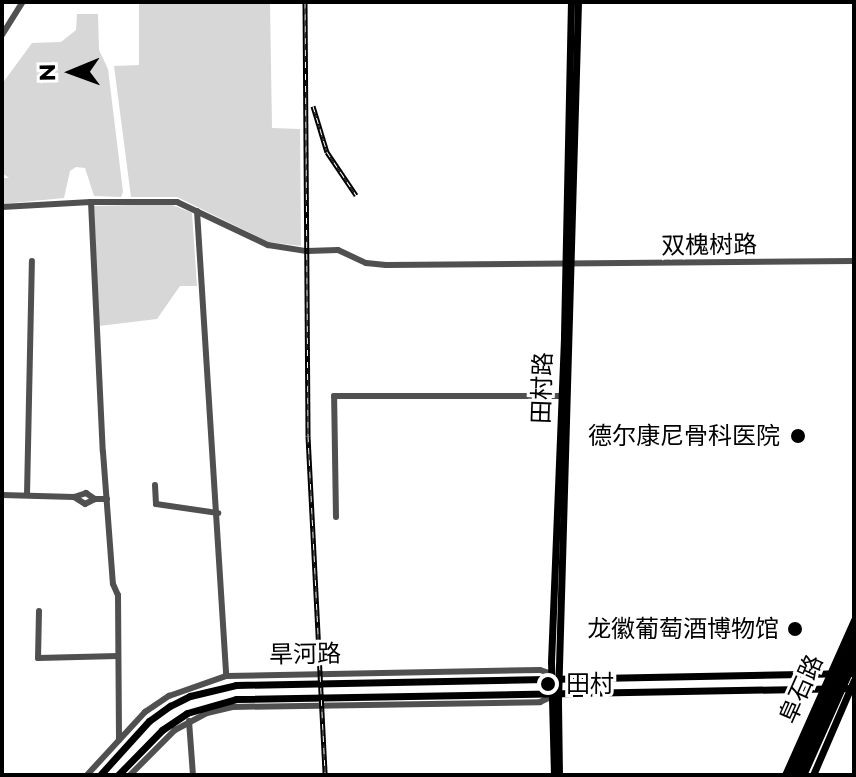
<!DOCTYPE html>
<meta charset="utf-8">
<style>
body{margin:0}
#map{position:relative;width:856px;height:777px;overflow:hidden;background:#fff;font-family:Montserrat,"Noto Sans SC",sans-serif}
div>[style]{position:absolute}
.green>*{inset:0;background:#d7d7d7}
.minor>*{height:6px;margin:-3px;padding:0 3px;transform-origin:3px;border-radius:3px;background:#505050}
.major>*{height:7px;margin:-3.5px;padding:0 3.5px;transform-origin:3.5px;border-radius:3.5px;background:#000}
.highway>*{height:9px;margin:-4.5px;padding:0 4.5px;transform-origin:4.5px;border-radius:4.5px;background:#000}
.rail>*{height:5px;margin-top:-2.5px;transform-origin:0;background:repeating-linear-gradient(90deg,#fff 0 6px,#000 0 12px);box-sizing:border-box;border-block:2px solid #000}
.dots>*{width:22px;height:22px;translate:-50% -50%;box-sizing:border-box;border:4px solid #fff;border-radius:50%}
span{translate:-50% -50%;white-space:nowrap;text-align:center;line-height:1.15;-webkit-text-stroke:6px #fff;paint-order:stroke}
.street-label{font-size:24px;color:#000}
.poi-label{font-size:24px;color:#000}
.right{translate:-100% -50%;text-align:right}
.left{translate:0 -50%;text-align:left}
.frame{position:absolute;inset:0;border:4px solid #000;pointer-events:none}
.north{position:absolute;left:32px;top:32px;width:80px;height:80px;-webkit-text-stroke:6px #fff;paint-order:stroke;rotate:269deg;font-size:22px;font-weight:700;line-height:32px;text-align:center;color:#000}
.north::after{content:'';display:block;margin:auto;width:28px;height:36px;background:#000;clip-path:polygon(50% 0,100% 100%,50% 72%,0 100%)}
</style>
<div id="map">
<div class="green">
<div style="clip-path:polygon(139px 2px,270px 2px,272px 128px,300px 129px,301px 246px,269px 242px,177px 197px,131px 197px,114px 66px,139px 65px)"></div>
<div style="clip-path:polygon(77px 14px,98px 14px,99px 50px,108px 69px,123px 192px,121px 197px,94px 196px,85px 168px,76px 167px,70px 171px,64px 198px,2px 204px,2px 178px,9px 178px,2px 173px,2px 84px,32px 43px,61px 42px,76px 30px)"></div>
<div style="clip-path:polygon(170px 204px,192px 213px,197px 286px,180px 286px,157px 319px,99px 326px,94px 206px)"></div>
</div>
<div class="minor">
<div style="left:2px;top:35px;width:39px;rotate:-58deg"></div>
<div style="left:91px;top:202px;width:250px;rotate:87.3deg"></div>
<div style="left:103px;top:452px;width:132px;rotate:85.7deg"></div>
<div style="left:113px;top:584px;width:12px;rotate:66deg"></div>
<div style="left:118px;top:595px;width:145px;rotate:89.6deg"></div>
<div style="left:2px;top:207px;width:89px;rotate:-3.2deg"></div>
<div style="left:91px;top:202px;width:86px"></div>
<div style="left:177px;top:202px;width:101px;rotate:25.3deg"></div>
<div style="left:268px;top:245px;width:39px;rotate:9deg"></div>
<div style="left:307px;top:251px;width:31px;rotate:-2deg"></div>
<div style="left:338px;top:250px;width:31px;rotate:25deg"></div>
<div style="left:366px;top:263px;width:20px;rotate:6deg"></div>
<div style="left:386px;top:265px;width:468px;rotate:-0.5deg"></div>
<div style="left:197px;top:211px;width:466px;rotate:86.4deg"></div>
<div style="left:155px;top:485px;width:19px;rotate:87deg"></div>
<div style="left:156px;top:504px;width:63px;rotate:8.3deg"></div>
<div style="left:2px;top:495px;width:72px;rotate:1.6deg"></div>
<div style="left:74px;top:497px;width:13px;rotate:-18deg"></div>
<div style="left:86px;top:493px;width:11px;rotate:34deg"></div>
<div style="left:95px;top:499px;width:12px"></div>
<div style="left:27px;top:495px;width:234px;rotate:-88.8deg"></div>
<div style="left:74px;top:497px;width:13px;rotate:32deg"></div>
<div style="left:85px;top:504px;width:11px;rotate:-27deg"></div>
<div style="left:336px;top:517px;width:121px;rotate:-90.9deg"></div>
<div style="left:334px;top:396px;width:227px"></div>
<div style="left:39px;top:611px;width:47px;rotate:91.2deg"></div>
<div style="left:38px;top:658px;width:80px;rotate:-1.4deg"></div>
<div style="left:189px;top:721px;width:54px;rotate:85.8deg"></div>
<div style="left:87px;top:775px;width:86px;rotate:-47.4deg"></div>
<div style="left:145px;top:712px;width:29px;rotate:-34deg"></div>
<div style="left:169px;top:696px;width:60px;rotate:-19.3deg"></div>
<div style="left:226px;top:676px;width:314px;rotate:-1.1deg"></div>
<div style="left:540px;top:670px;width:13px;rotate:18deg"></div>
<div style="left:130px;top:775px;width:64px;rotate:-45deg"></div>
<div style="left:175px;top:730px;width:36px;rotate:-28deg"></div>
<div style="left:207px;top:713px;width:26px;rotate:-13deg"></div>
<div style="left:232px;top:707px;width:308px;rotate:-0.9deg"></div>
<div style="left:540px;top:702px;width:14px;rotate:-25deg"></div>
</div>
<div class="major">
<div style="left:100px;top:775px;width:73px;rotate:-47.8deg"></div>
<div style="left:149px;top:721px;width:26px;rotate:-36deg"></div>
<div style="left:170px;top:706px;width:22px;rotate:-27deg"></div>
<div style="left:190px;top:696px;width:47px;rotate:-13.4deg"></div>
<div style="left:236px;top:685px;width:618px;rotate:-1.11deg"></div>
<div style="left:118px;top:775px;width:63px;rotate:-45.6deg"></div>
<div style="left:162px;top:730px;width:30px;rotate:-34deg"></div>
<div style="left:187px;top:713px;width:51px;rotate:-15.9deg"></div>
<div style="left:236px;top:699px;width:618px;rotate:-1.02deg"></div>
<div style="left:554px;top:775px;width:113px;rotate:-91.5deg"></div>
<div style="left:551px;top:662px;width:327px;rotate:-87.7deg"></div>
<div style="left:564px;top:335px;width:333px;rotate:-88.8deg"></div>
<div style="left:559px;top:775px;width:74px;rotate:-90.8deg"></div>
<div style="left:558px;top:701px;width:699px;rotate:-88.36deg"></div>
<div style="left:785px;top:775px;width:170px;rotate:-66deg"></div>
<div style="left:813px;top:775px;width:103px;rotate:-66.7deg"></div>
</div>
<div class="highway">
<div style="left:793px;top:775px;width:150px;rotate:-66deg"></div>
<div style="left:802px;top:775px;width:128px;rotate:-66deg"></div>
</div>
<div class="rail">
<div style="left:305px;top:2px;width:434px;rotate:89.6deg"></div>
<div style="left:308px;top:436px;width:339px;rotate:87.1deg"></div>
<div style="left:313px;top:106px;width:48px;rotate:73.1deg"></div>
<div style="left:327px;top:152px;width:52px;rotate:56deg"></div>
</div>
<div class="dots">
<div style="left:798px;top:436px;background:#000"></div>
<div style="left:795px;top:629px;background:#000"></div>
<div style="left:548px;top:684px;background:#000"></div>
</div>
<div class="street-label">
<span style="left:709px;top:245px;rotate:-1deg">双槐树路</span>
<span style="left:542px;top:388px;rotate:-88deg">田村路</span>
<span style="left:305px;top:654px;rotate:-1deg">旱河路</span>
<span style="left:801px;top:689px;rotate:-66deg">阜石路</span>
</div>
<div class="poi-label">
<span class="right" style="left:780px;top:436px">德尔康尼骨科医院</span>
<span class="right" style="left:779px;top:629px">龙徽葡萄酒博物馆</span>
<span class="left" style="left:566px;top:684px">田村</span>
</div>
<div class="frame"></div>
<div class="north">N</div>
</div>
